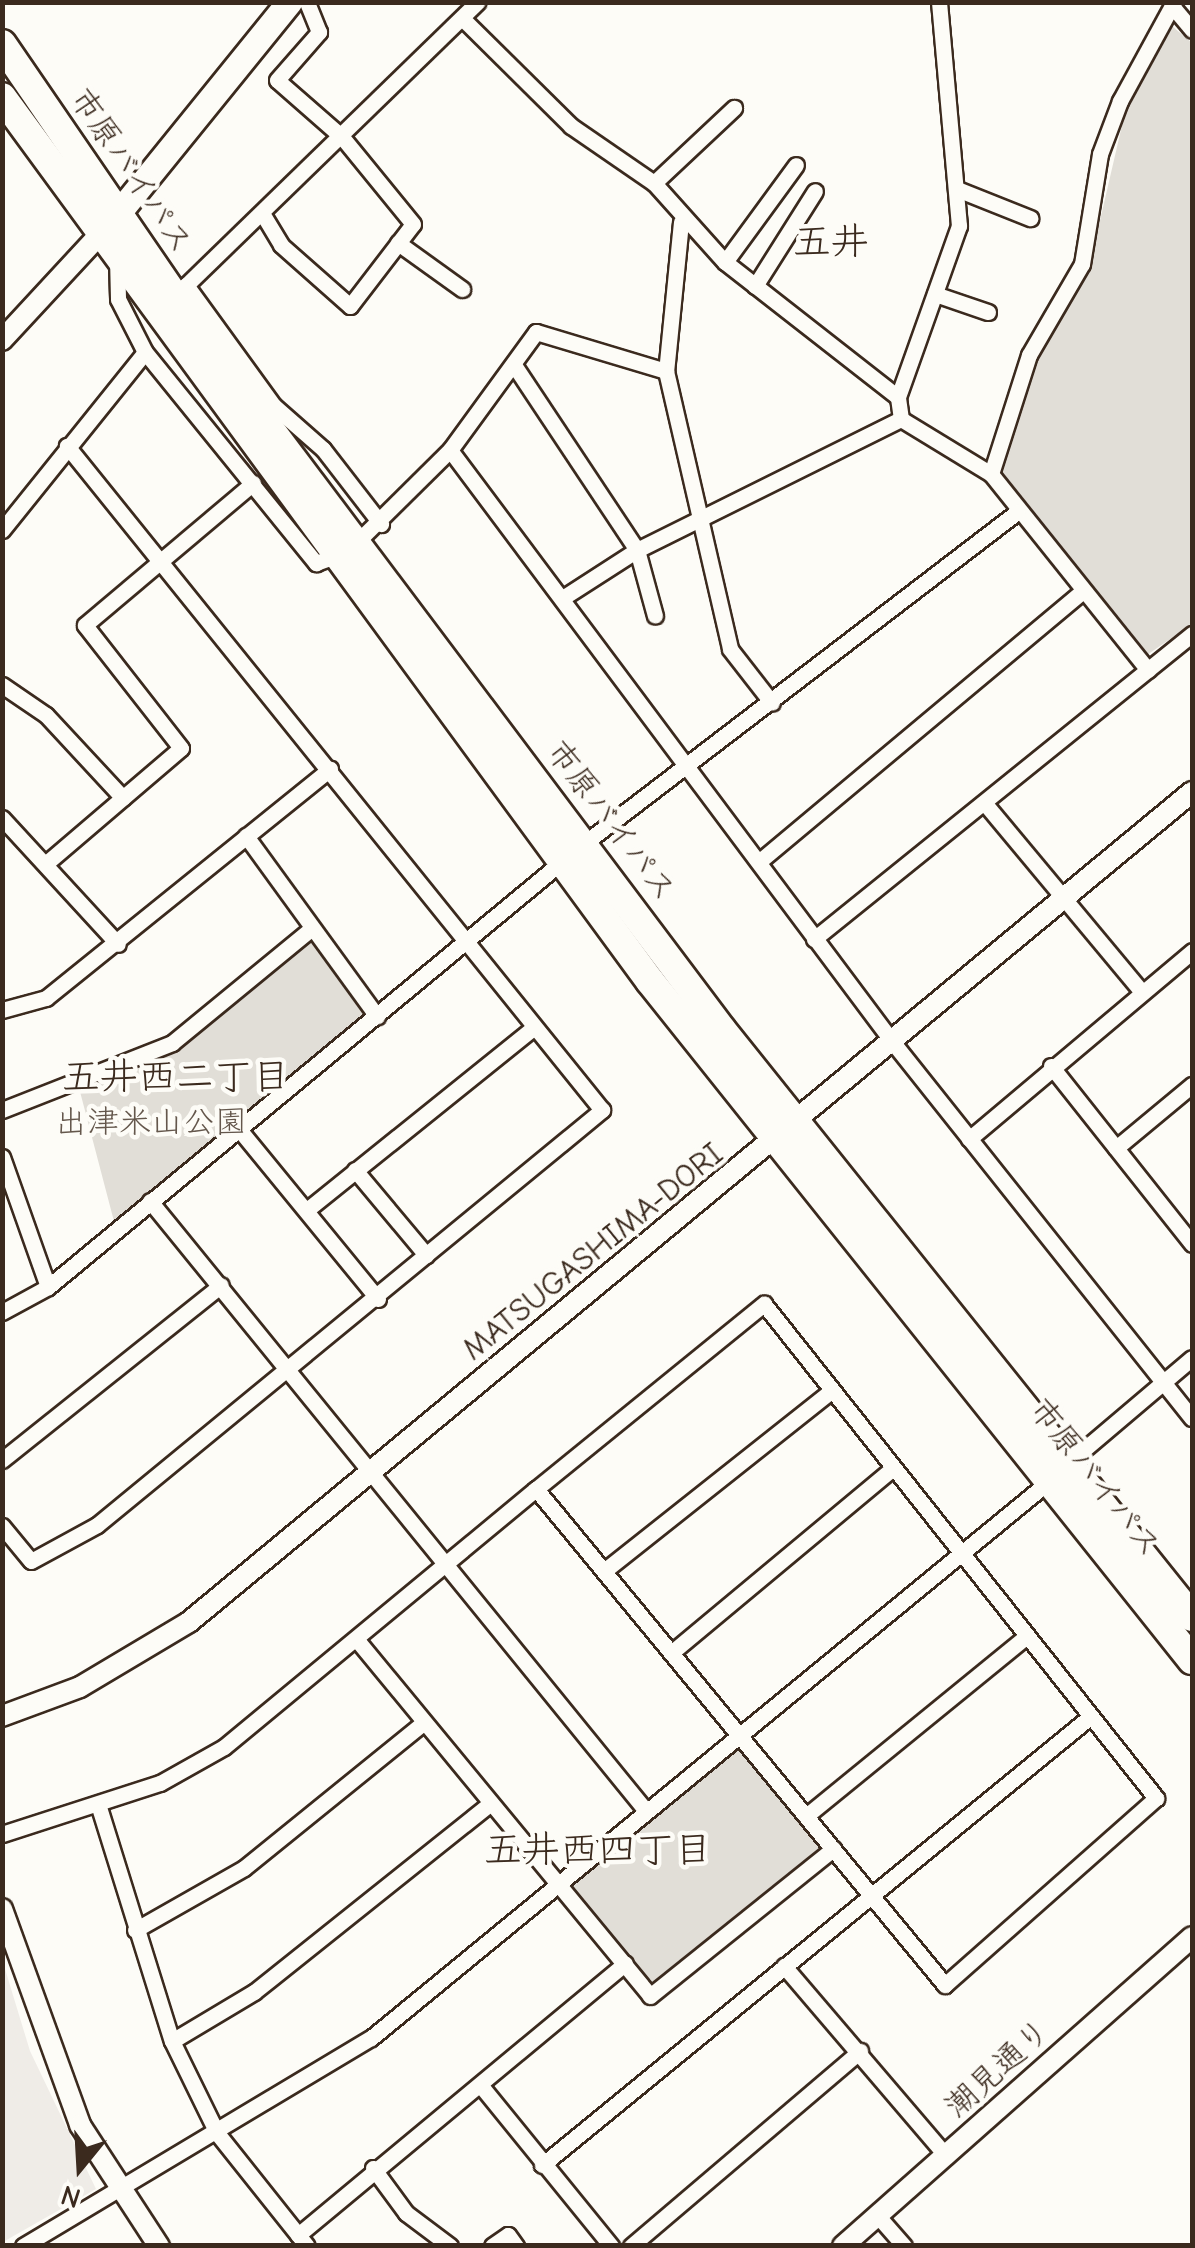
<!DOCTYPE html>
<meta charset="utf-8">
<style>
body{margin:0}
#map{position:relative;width:1195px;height:2248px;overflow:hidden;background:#fdfcf7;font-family:"Comic Neue","Klee One",sans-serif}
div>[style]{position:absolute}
.built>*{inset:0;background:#efece7}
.green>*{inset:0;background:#e1ded7}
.roads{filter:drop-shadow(2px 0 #3b2a1e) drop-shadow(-2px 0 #3b2a1e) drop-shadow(0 2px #3b2a1e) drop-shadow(0 -2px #3b2a1e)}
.minor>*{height:15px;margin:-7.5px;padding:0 7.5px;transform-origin:7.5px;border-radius:7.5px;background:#fdfcf7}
.tertiary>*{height:20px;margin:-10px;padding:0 10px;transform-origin:10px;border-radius:10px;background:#fdfcf7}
.primary>*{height:25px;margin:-12.5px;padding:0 12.5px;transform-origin:12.5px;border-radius:12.5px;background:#fdfcf7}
.trunk>*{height:28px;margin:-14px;padding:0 14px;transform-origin:14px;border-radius:14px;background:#fdfcf7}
span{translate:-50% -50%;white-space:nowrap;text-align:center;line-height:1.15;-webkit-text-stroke:9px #fdfcf7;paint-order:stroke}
.street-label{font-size:32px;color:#3b2a1e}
.park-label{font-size:32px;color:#64574c}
.quarter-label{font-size:38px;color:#3b2a1e}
.frame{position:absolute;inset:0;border:5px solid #3b2a1e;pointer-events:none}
.north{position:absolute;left:30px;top:2118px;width:100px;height:100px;-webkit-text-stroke:8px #fdfcf7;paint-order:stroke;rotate:198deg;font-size:28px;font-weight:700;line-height:40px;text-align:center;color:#3b2a1e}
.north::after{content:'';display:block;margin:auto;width:35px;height:45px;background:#3b2a1e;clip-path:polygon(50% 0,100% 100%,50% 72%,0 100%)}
</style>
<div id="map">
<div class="built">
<div style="clip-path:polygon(2px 1959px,30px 2051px,96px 2189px,3px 2242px)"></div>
</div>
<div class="green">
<div style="clip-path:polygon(1172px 26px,1192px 43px,1192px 624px,1144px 657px,1001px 476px,1035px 363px,1089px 268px,1126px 108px)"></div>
<div style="clip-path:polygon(311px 929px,377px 1016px,116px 1229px,78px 1084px,137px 1061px)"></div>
<div style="clip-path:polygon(738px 1735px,833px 1849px,650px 1996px,553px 1882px)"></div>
</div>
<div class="roads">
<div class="minor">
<div style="left:1172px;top:6px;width:31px;rotate:50deg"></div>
<div style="left:465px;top:21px;width:149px;rotate:44.7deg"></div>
<div style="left:571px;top:126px;width:101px;rotate:34.5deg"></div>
<div style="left:654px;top:183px;width:106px;rotate:48.1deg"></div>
<div style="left:725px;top:262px;width:219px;rotate:38deg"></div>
<div style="left:654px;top:183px;width:110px;rotate:-43.2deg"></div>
<div style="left:957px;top:189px;width:79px;rotate:21.7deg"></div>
<div style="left:262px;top:213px;width:37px;rotate:59deg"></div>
<div style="left:281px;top:245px;width:92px;rotate:41.5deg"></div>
<div style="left:350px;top:306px;width:103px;rotate:-52.5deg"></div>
<div style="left:413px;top:224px;width:112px;rotate:-129.2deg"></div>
<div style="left:342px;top:137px;width:86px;rotate:-138.8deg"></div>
<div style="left:277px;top:80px;width:64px;rotate:-48.8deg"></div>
<div style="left:319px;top:32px;width:32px;rotate:-112deg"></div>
<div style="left:681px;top:222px;width:150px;rotate:95.7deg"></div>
<div style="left:666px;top:371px;width:285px;rotate:77deg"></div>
<div style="left:730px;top:649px;width:68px;rotate:52.1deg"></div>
<div style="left:398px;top:243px;width:79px;rotate:35.7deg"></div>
<div style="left:117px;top:257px;width:42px;rotate:88.6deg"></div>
<div style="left:118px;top:299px;width:59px;rotate:63deg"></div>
<div style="left:145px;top:352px;width:272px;rotate:51deg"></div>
<div style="left:316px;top:563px;width:27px;rotate:-20deg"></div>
<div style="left:725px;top:262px;width:120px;rotate:-53.8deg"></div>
<div style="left:186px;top:285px;width:150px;rotate:54deg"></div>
<div style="left:274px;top:406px;width:65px;rotate:41.3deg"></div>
<div style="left:323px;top:449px;width:95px;rotate:52.3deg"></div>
<div style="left:755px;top:286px;width:112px;rotate:-57.7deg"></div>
<div style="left:935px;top:294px;width:56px;rotate:18.8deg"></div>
<div style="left:172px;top:299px;width:426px;rotate:-44.2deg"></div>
<div style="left:516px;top:368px;width:219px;rotate:56.4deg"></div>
<div style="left:637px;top:550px;width:68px;rotate:74.7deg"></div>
<div style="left:901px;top:419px;width:105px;rotate:31.4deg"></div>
<div style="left:991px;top:474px;width:251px;rotate:51.3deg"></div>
<div style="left:450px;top:450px;width:737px;rotate:53.22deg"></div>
<div style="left:891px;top:1040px;width:483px;rotate:51.5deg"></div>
<div style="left:991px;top:474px;width:125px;rotate:-72.3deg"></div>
<div style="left:1029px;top:355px;width:105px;rotate:-59.8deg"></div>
<div style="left:1082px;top:264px;width:111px;rotate:-80.7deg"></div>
<div style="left:1100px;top:154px;width:57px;rotate:-69.3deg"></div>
<div style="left:1120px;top:101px;width:113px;rotate:-61.4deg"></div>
<div style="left:2px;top:530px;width:228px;rotate:-51.2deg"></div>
<div style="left:359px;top:540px;width:128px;rotate:-44.7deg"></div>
<div style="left:450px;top:450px;width:146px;rotate:-53.9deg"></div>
<div style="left:536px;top:332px;width:136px;rotate:16.7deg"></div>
<div style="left:564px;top:597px;width:87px;rotate:-32.8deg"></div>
<div style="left:637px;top:550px;width:295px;rotate:-26.4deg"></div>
<div style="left:901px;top:419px;width:22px;rotate:-98deg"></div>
<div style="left:898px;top:397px;width:182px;rotate:-70.4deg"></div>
<div style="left:959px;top:226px;width:225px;rotate:-95.1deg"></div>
<div style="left:2px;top:685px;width:53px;rotate:34.3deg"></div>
<div style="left:46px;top:715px;width:113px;rotate:47.1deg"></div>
<div style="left:987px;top:806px;width:242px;rotate:50.2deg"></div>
<div style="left:2px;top:818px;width:171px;rotate:47.4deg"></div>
<div style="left:246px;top:836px;width:223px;rotate:54deg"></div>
<div style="left:50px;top:860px;width:172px;rotate:-40.5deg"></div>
<div style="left:181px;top:748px;width:156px;rotate:-128deg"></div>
<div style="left:85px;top:625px;width:220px;rotate:-40.2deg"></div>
<div style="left:761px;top:860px;width:418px;rotate:-39.9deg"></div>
<div style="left:814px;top:939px;width:486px;rotate:-38.9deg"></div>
<div style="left:2px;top:1010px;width:46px;rotate:-15.3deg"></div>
<div style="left:46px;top:998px;width:365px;rotate:-38.9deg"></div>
<div style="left:1051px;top:1066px;width:227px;rotate:51.6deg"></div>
<div style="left:2px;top:1110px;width:183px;rotate:-21.5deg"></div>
<div style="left:172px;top:1043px;width:180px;rotate:-39.4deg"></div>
<div style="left:238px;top:1128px;width:221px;rotate:50.7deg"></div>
<div style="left:969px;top:1139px;width:292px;rotate:-40.1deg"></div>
<div style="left:1116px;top:1148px;width:99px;rotate:-39.7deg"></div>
<div style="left:2px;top:1157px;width:138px;rotate:70.5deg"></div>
<div style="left:355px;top:1170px;width:111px;rotate:50.1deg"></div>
<div style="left:150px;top:1201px;width:786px;rotate:50.88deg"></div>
<div style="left:308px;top:1209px;width:287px;rotate:-38.8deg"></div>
<div style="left:2px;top:1312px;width:52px;rotate:-28.5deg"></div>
<div style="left:48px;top:1287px;width:693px;rotate:-39.62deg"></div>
<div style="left:582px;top:845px;width:548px;rotate:-37.43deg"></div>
<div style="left:2px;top:1460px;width:280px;rotate:-38.6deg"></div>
<div style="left:1068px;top:1463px;width:162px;rotate:-40.3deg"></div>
<div style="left:2px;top:1526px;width:45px;rotate:50.4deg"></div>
<div style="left:31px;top:1561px;width:75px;rotate:-28.6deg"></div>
<div style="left:97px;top:1525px;width:654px;rotate:-39.41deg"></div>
<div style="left:602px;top:1110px;width:853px;rotate:-128.86deg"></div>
<div style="left:604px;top:1571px;width:291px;rotate:-38.4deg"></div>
<div style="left:357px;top:1640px;width:461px;rotate:50.5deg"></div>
<div style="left:650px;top:1996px;width:235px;rotate:-38.8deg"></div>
<div style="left:671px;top:1653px;width:289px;rotate:-39.8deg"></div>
<div style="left:98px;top:1804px;width:248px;rotate:72.7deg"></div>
<div style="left:172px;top:2041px;width:102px;rotate:63.9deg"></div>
<div style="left:217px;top:2133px;width:144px;rotate:51.5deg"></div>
<div style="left:806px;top:1816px;width:285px;rotate:-39.2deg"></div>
<div style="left:2px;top:1834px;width:166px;rotate:-17.9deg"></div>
<div style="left:160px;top:1783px;width:73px;rotate:-29.4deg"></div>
<div style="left:224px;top:1747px;width:405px;rotate:-39.6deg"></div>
<div style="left:536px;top:1489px;width:294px;rotate:-39.1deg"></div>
<div style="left:764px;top:1304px;width:631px;rotate:51.57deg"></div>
<div style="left:1156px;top:1798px;width:282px;rotate:138.5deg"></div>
<div style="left:945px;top:1985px;width:643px;rotate:-129.51deg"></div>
<div style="left:135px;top:1930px;width:125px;rotate:-29.6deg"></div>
<div style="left:244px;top:1868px;width:229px;rotate:-39deg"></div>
<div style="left:784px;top:1966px;width:250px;rotate:49.5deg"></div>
<div style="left:172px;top:2041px;width:96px;rotate:-30.9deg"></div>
<div style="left:254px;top:1992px;width:300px;rotate:-38.6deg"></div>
<div style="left:482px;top:2087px;width:205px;rotate:50.9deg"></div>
<div style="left:542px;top:2165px;width:709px;rotate:-39.28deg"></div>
<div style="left:373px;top:2168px;width:56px;rotate:53.7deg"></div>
<div style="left:406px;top:2213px;width:55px;rotate:36.9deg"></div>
<div style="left:877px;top:2215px;width:41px;rotate:48.9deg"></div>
<div style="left:298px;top:2235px;width:425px;rotate:-39.7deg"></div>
<div style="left:23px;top:2246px;width:405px;rotate:-30.9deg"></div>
<div style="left:371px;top:2038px;width:882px;rotate:-39.39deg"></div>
<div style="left:492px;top:2246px;width:19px;rotate:-35deg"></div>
<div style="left:508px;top:2235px;width:14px;rotate:54deg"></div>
<div style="left:631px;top:2246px;width:301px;rotate:-40.4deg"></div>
</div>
<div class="tertiary">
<div style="left:2px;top:340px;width:147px;rotate:-47.2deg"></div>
<div style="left:2px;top:1716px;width:83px;rotate:-20.4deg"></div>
<div style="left:80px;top:1687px;width:127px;rotate:-30.8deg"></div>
<div style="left:189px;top:1622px;width:1302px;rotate:-39.61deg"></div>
<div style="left:2px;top:1909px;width:230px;rotate:70.1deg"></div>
<div style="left:80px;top:2125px;width:145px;rotate:56.9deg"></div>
<div style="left:843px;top:2246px;width:466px;rotate:-41.5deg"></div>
</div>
<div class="primary">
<div style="left:106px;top:228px;width:291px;rotate:-51deg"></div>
</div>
<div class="trunk">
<div style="left:2px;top:44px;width:388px;rotate:55.6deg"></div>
<div style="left:221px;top:364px;width:833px;rotate:53.05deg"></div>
<div style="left:722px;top:1030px;width:752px;rotate:51.32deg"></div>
<div style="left:2px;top:97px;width:1096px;rotate:53.76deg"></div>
<div style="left:650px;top:981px;width:869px;rotate:51.4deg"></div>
</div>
</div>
<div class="street-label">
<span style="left:131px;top:171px;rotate:56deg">市原バイパス</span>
<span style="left:611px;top:821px;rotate:53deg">市原バイパス</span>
<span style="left:593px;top:1252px;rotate:-39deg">MATSUGASHIMA-DORI</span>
<span style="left:1095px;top:1478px;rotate:52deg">市原バイパス</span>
<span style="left:998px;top:2069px;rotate:-42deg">潮見通り</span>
</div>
<div class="park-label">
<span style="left:151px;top:1122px">出津米山公園</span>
</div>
<div class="quarter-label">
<span style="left:831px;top:243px">五井</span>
<span style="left:176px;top:1078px">五井西二丁目</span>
<span style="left:598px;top:1851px">五井西四丁目</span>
</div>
<div class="frame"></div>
<div class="north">N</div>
</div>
